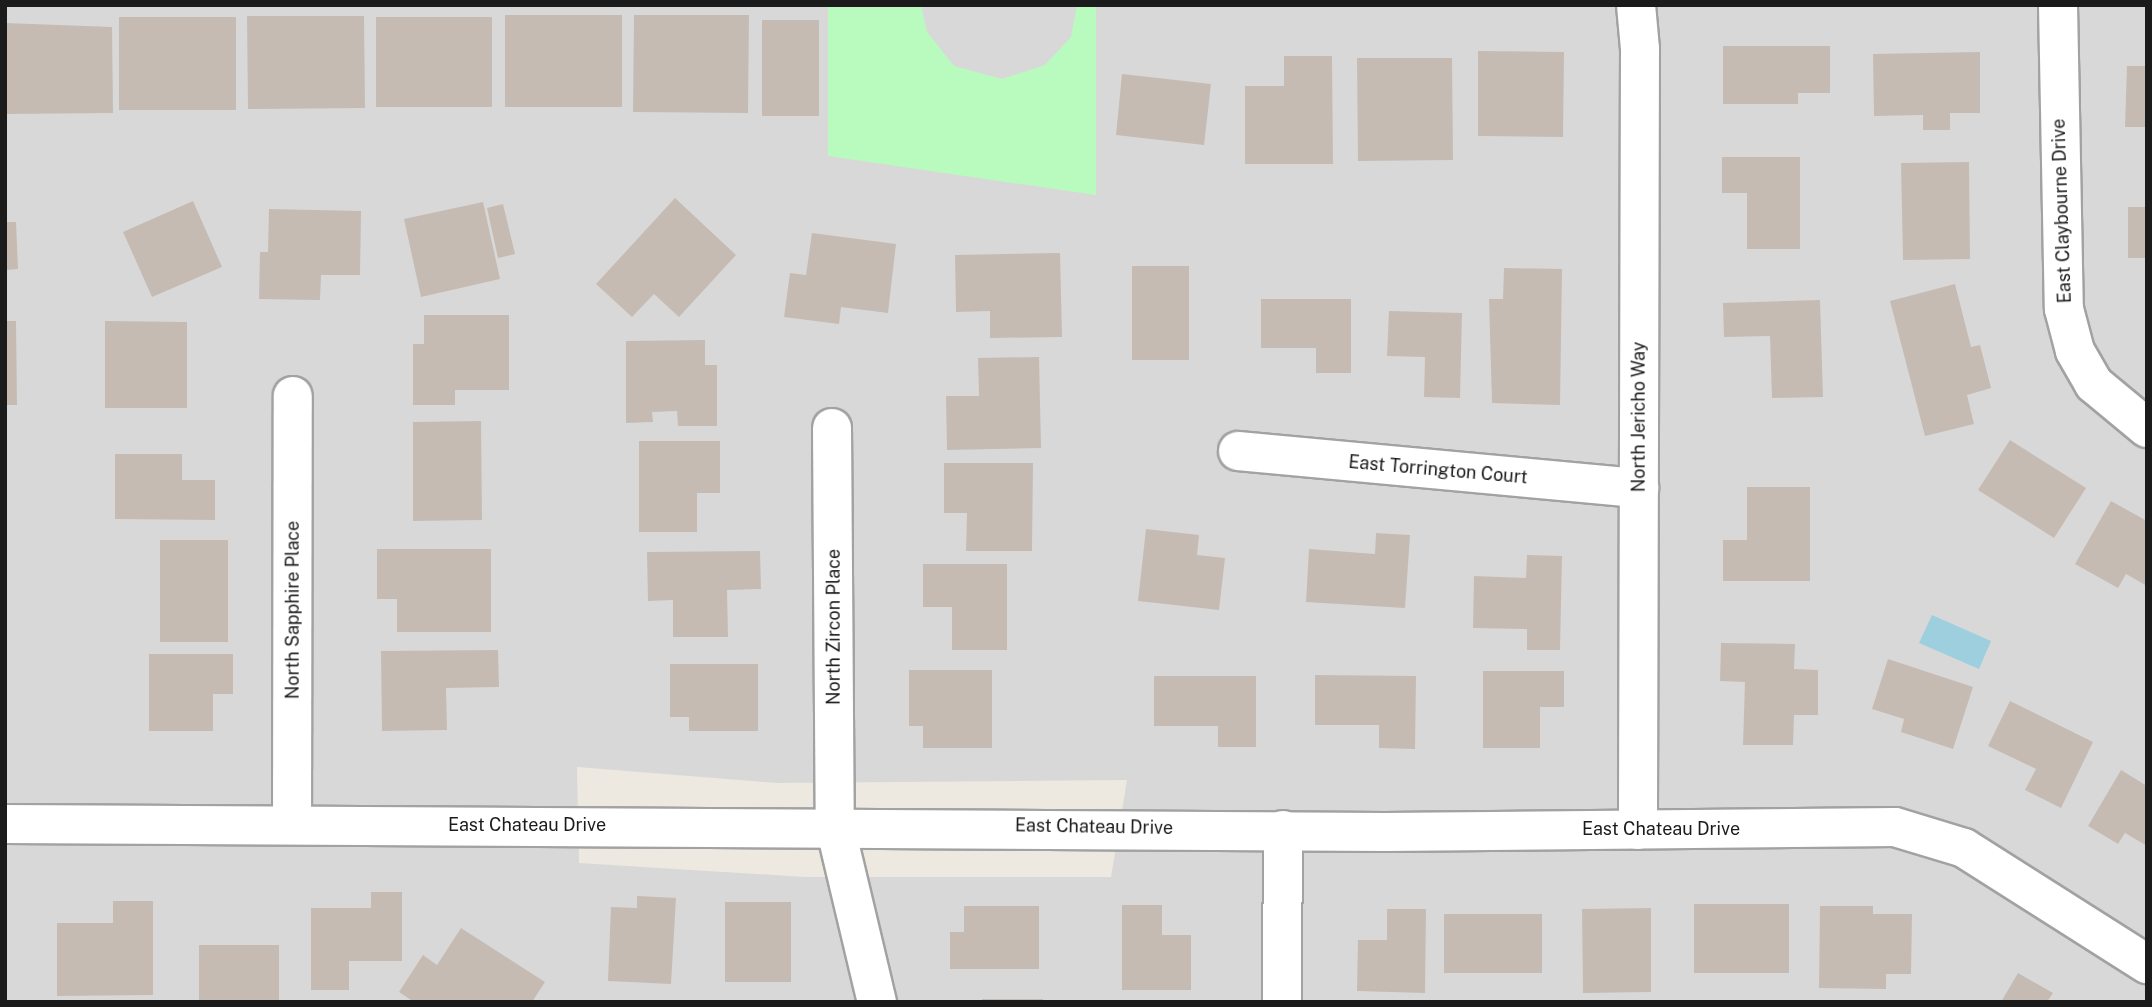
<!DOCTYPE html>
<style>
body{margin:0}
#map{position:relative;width:2152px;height:1007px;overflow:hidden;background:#ede9e0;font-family:"Public Sans",sans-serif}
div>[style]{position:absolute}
.residential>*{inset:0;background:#d9d8d8}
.park>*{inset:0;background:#b9fbbe}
.water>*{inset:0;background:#9ecfde}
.building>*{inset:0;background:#c5bbb3}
.roads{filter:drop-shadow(2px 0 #a2a2a2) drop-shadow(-2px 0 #a2a2a2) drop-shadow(0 2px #a2a2a2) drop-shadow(0 -2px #a2a2a2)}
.minor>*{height:38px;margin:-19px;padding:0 19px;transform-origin:19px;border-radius:19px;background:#fff}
span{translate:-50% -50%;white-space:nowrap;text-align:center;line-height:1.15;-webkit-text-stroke:5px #fff;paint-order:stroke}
.street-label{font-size:18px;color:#1b1b1b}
.frame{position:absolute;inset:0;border:7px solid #1b1b1b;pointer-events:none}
</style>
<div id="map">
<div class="residential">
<div style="clip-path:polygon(evenodd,5px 5px,2147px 5px,2147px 1002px,5px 1002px,5px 5px,577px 767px,777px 783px,1127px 780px,1111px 877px,805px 877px,579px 863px,577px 767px)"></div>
</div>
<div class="park">
<div style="clip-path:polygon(828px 5px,921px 5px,927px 32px,954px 66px,1002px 79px,1045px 65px,1071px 37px,1077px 5px,1096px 5px,1096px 195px,828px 156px)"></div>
</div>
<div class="water">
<div style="clip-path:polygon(1932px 615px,1991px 641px,1979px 669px,1919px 643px)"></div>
</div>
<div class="building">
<div style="clip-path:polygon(505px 15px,622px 15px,622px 107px,505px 107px)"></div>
<div style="clip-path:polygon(634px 15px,749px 15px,748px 113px,633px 112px)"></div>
<div style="clip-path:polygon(247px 16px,364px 16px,365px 108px,248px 109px)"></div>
<div style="clip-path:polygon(119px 17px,236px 17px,236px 110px,119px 110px)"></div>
<div style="clip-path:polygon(376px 17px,492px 17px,492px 107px,376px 107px)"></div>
<div style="clip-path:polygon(762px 20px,819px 20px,819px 116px,762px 116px)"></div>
<div style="clip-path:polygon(5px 23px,112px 27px,113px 113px,5px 114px)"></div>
<div style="clip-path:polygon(1723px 46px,1830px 46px,1830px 93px,1798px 93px,1798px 104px,1723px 104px)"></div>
<div style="clip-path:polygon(1478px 51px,1564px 52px,1563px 137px,1478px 136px)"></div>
<div style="clip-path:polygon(1980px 52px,1980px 113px,1950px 113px,1950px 130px,1923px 130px,1923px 115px,1874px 116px,1873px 54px)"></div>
<div style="clip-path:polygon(1284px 56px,1332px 56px,1333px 164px,1245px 164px,1245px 86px,1284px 86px)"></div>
<div style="clip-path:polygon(1357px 58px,1452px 58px,1453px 160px,1358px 161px)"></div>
<div style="clip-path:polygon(2127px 66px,2147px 66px,2147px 127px,2125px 127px)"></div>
<div style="clip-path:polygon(1122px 74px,1211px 84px,1204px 145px,1116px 135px)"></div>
<div style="clip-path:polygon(1722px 157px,1800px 157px,1800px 249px,1747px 249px,1747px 193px,1722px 193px)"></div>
<div style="clip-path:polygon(1969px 162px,1970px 259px,1903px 260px,1901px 163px)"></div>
<div style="clip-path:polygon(675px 198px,736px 255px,679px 317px,654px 294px,632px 317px,596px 284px)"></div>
<div style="clip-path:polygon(193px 201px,222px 267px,152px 297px,123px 232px)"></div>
<div style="clip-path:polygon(483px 202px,500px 279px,421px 297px,404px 219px)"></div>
<div style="clip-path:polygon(503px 204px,515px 254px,498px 258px,487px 208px)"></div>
<div style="clip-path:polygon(2128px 207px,2147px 207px,2147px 258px,2128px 258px)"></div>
<div style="clip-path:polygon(269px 209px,361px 211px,360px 275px,321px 275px,320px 300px,259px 299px,260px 252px,268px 252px)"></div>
<div style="clip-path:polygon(5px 222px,16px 222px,18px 269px,5px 270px)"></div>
<div style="clip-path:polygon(812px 233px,896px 244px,888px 313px,841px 307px,839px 324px,784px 317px,790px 273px,806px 275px)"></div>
<div style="clip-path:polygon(1060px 253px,1062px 337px,990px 338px,990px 311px,956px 312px,955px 255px)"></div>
<div style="clip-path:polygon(1132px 266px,1189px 266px,1189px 360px,1132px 360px)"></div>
<div style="clip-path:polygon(1504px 268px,1562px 269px,1560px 405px,1492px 403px,1489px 299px,1503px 299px)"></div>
<div style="clip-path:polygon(1955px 284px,1971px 347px,1980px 345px,1991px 388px,1967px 395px,1974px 424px,1925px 436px,1890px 301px)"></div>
<div style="clip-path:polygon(1261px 299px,1351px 299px,1351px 373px,1316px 373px,1316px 348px,1261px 348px)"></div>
<div style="clip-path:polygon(1820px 300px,1823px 397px,1772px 398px,1770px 336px,1724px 337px,1723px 303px)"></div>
<div style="clip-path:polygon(1389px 311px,1462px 313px,1460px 398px,1424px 397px,1425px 357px,1387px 356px)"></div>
<div style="clip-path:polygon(424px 315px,509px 315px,509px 390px,455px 390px,455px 405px,413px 405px,413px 344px,424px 344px)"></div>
<div style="clip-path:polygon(5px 321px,16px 321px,17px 405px,5px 405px)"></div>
<div style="clip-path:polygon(105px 321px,187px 322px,187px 408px,105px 408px)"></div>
<div style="clip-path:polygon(705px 340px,705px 365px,717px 365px,717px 426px,678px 426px,677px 411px,652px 412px,653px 422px,626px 423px,626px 341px)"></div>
<div style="clip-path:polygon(1039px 357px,1041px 448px,947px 450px,946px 396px,979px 396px,978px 358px)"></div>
<div style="clip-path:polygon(481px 421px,482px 520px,413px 521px,413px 422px)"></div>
<div style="clip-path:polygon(2010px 440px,2086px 488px,2054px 538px,1978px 490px)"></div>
<div style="clip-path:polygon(639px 441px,720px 441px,720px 493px,697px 493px,697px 532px,639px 532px)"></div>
<div style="clip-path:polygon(115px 454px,182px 454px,182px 480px,215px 480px,215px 520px,115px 519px)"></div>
<div style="clip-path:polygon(944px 463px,1033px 463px,1032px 551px,966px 551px,967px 513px,944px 513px)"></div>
<div style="clip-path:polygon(1747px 487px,1810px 487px,1810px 581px,1723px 581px,1723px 540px,1747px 540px)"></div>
<div style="clip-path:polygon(2111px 501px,2147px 521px,2147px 586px,2126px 574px,2118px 588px,2075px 564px)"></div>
<div style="clip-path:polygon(1146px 529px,1199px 535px,1197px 555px,1225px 558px,1219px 610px,1138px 601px)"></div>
<div style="clip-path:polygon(1376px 533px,1410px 535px,1405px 608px,1306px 602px,1309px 549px,1375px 554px)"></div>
<div style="clip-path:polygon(160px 540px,228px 540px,228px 642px,160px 642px)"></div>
<div style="clip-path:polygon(377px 549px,491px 549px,491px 632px,397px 632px,397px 599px,377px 599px)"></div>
<div style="clip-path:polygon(760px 551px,761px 589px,727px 590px,728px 637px,673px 637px,673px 600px,648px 601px,647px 552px)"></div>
<div style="clip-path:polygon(1527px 555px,1562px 556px,1560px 650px,1527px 650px,1527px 629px,1473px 628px,1474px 576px,1526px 578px)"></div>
<div style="clip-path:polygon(923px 564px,1007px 564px,1007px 650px,952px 650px,952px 607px,923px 607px)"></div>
<div style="clip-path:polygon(1721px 643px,1795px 644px,1794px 669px,1818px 670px,1818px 715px,1794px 715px,1793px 745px,1743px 745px,1745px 682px,1720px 681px)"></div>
<div style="clip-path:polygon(498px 650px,499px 687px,446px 688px,447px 730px,382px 731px,381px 651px)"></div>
<div style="clip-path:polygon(149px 654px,233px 654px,233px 694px,213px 694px,213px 731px,149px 731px)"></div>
<div style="clip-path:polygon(1888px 659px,1973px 687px,1953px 749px,1901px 732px,1904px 719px,1872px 709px)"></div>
<div style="clip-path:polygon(670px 664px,758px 664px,758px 731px,689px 731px,689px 717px,670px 717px)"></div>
<div style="clip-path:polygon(909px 670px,992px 670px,992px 748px,923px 748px,923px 726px,909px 726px)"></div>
<div style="clip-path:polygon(1483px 671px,1564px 671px,1564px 707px,1540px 707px,1540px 748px,1483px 748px)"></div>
<div style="clip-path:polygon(1315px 675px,1416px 676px,1415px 749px,1379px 748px,1379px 725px,1315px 725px)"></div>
<div style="clip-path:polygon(1154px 676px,1256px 676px,1256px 747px,1218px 747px,1218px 726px,1154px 726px)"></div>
<div style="clip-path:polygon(2010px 701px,2093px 742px,2061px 808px,2025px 790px,2036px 769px,1988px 746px)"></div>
<div style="clip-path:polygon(2121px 770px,2147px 786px,2147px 846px,2125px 833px,2118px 844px,2088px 826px)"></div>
<div style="clip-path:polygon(371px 892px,402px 892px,402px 961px,349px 961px,349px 990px,311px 990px,311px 908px,371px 908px)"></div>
<div style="clip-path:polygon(637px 896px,676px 898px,671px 984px,608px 981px,611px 907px,637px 908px)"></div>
<div style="clip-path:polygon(113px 901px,153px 901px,153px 995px,57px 996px,57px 923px,113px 923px)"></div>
<div style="clip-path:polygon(725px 902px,791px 902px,791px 982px,725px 982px)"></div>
<div style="clip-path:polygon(1694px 904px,1789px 904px,1789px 973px,1694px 973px)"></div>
<div style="clip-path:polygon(1122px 905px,1162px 905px,1162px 935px,1191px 935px,1191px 990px,1122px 990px)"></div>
<div style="clip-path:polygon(964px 906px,1039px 906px,1039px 969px,950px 969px,950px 932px,964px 932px)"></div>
<div style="clip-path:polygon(1820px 906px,1873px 906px,1873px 914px,1912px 914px,1911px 974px,1886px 974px,1886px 989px,1819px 988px)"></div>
<div style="clip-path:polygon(1651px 908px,1651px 992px,1583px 993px,1582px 909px)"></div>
<div style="clip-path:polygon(1387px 909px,1426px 909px,1425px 993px,1357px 991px,1358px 940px,1387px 940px)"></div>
<div style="clip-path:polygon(1444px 914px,1542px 914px,1542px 973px,1444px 973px)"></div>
<div style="clip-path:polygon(461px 928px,545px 982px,532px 1002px,414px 1002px,399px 992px,423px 955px,437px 965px)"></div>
<div style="clip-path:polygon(199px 945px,279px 945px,279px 1002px,199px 1002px)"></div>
<div style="clip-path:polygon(2018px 973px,2053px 993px,2047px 1002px,2001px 1002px)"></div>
<div style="clip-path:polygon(982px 999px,1043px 999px,1043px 1002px,982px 1002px)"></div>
</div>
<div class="roads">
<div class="minor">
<div style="left:1636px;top:5px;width:44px;rotate:84.8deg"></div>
<div style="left:1640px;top:49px;width:781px;rotate:90.15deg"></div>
<div style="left:2058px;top:5px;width:304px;rotate:88.9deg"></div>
<div style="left:2064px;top:309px;width:43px;rotate:75.3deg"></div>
<div style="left:2075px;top:351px;width:38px;rotate:60deg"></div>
<div style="left:2094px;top:384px;width:69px;rotate:39.7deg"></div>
<div style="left:832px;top:428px;width:398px;rotate:89.6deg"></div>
<div style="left:835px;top:826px;width:181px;rotate:76.6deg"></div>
<div style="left:1238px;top:451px;width:403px;rotate:5.3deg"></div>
<div style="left:5px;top:824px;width:1380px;rotate:0.33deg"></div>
<div style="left:1385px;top:832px;width:510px;rotate:-0.56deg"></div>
<div style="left:1895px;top:827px;width:72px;rotate:16.9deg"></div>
<div style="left:1964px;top:848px;width:217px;rotate:32.4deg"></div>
<div style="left:292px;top:824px;width:428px;rotate:-89.9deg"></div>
<div style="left:1282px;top:1002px;width:172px;rotate:-89.7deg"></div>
</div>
</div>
<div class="street-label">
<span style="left:2062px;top:211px;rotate:-92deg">East Claybourne Drive</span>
<span style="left:1639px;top:417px;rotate:-90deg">North Jericho Way</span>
<span style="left:1438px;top:470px;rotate:5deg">East Torrington Court</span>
<span style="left:293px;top:610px;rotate:-90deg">North Sapphire Place</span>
<span style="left:834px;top:627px;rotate:-90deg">North Zircon Place</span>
<span style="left:527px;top:825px">East Chateau Drive</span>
<span style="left:1094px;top:827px;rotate:1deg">East Chateau Drive</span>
<span style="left:1661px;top:829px">East Chateau Drive</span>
</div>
<div class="frame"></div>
</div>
